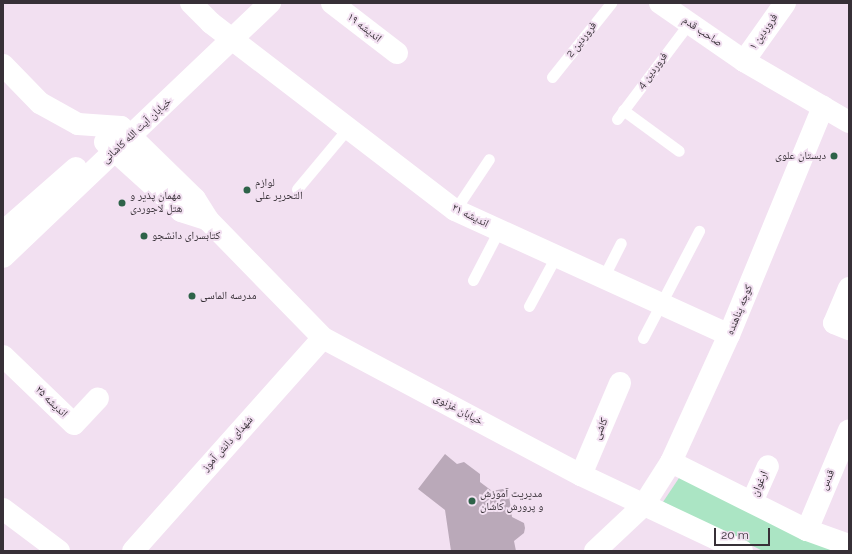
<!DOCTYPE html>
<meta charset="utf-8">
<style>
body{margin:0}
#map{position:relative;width:852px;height:554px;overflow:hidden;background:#f2e0f1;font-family:Raleway,"Noto Naskh Arabic",sans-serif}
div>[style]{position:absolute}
.green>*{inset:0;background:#abe5c4}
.building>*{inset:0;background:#baa9b9}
.lane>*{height:11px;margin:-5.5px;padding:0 5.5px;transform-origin:5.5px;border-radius:5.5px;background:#fff}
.street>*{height:22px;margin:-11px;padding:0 11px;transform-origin:11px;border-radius:11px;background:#fff}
.secondary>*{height:22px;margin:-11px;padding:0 11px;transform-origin:11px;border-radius:11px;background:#fff}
.dots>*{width:11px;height:11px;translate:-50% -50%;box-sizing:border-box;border:2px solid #f2e0f1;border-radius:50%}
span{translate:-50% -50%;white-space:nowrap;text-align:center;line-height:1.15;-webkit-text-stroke:4px #f2e0f1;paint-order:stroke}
.street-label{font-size:11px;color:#373037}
.poi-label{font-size:11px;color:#373037}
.right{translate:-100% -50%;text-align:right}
.left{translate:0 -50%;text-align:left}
.frame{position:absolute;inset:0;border:4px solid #373037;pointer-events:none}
.scale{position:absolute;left:714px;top:528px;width:56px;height:18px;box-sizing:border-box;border:2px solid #373037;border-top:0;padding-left:5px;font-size:12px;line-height:14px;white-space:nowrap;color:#373037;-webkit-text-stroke:3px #f2e0f1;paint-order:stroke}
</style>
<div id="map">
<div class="green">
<div style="clip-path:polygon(681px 475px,841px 551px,763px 551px,663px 502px)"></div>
</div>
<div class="building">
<div style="clip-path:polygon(445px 454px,457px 464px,464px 462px,480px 474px,480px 482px,492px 491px,508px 488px,512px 517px,524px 523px,525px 528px,524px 533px,514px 541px,516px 551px,451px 551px,445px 510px,418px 489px)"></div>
</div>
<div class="lane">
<div style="left:552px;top:77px;width:95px;rotate:-51.4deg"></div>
<div style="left:623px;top:110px;width:69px;rotate:36.2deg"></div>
<div style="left:617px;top:119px;width:120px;rotate:-53.1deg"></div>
<div style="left:297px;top:189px;width:80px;rotate:-50.1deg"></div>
<div style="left:455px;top:210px;width:61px;rotate:-56.3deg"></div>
<div style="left:603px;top:278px;width:39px;rotate:-63deg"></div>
<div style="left:473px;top:280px;width:56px;rotate:-62.5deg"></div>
<div style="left:529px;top:306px;width:57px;rotate:-61.6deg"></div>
<div style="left:643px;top:338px;width:121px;rotate:-62.4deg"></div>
</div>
<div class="street">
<div style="left:191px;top:3px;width:28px;rotate:45deg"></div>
<div style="left:211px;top:23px;width:307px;rotate:37.5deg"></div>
<div style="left:455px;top:210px;width:301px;rotate:24.5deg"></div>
<div style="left:332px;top:3px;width:82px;rotate:37.6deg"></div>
<div style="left:660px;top:3px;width:102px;rotate:34.6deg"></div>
<div style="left:744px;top:61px;width:121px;rotate:30.2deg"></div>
<div style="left:744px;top:61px;width:71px;rotate:-54.7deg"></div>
<div style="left:849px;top:288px;width:38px;rotate:113deg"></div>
<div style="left:834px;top:323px;width:16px;rotate:22deg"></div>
<div style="left:3px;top:356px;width:98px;rotate:43.8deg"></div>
<div style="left:74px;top:424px;width:35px;rotate:-47deg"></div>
<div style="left:671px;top:462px;width:152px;rotate:26.6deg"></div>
<div style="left:807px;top:530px;width:45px;rotate:19.7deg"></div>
<div style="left:581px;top:475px;width:100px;rotate:-67deg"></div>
<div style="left:752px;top:502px;width:39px;rotate:-66deg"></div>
<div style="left:3px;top:509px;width:70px;rotate:36.9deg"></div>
<div style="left:807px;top:530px;width:108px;rotate:-67.2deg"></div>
<div style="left:133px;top:551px;width:285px;rotate:-48.3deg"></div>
<div style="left:595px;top:551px;width:66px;rotate:-43.2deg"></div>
<div style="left:643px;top:506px;width:52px;rotate:-57.5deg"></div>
<div style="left:671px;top:462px;width:140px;rotate:-65.5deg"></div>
<div style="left:729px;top:335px;width:247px;rotate:-67.6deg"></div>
</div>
<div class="secondary">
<div style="left:3px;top:65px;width:53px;rotate:45.8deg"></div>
<div style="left:40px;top:103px;width:43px;rotate:28.9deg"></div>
<div style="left:78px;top:124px;width:43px;rotate:4deg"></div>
<div style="left:121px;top:127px;width:103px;rotate:44.2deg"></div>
<div style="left:195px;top:199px;width:25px;rotate:58deg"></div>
<div style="left:208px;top:220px;width:165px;rotate:45.7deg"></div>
<div style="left:323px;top:338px;width:292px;rotate:28deg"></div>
<div style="left:581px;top:475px;width:178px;rotate:25.3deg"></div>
<div style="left:105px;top:142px;width:103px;rotate:42.2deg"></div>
<div style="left:181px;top:211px;width:28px;rotate:18deg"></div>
<div style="left:3px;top:232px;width:97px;rotate:-41.2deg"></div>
<div style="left:3px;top:257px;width:369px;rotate:-43.6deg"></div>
</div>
<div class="dots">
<div style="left:834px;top:156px;background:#2e6349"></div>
<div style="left:247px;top:190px;background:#2e6349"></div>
<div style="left:122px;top:203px;background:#2e6349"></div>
<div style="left:144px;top:236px;background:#2e6349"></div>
<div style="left:192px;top:296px;background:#2e6349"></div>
<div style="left:472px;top:501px;background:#2e6349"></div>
</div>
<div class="street-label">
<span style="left:364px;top:28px;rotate:38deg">اندیشه ۱۹</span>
<span style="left:702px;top:32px;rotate:34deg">صاحب قدم</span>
<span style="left:764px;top:32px;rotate:-55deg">فروردین ۱</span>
<span style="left:582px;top:40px;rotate:-52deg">فروردین 2</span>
<span style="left:653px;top:71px;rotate:-53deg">فروردین 4</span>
<span style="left:137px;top:131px;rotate:-43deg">خیابان آیت الله کاشانی</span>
<span style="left:470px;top:216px;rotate:27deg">اندیشه ۲۱</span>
<span style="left:740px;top:310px;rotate:-68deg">کوچه پناهنده</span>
<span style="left:51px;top:402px;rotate:44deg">اندیشه ۲۵</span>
<span style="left:458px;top:410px;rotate:28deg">خیابان غزنوی</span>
<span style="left:601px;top:429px;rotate:-67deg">کاشی</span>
<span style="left:228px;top:444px;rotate:-48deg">شهدای دانش آموز</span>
<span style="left:828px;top:480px;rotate:-67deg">قدس</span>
<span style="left:760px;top:484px;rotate:-67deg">ارغوان</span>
</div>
<div class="poi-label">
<span class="right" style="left:826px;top:156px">دبستان علوی</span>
<span class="left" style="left:255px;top:190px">لوازم<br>التحریر علی</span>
<span class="left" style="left:130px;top:203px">مهمان پذیر و<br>هتل لاجوردی</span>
<span class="left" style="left:152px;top:236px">کتابسرای دانشجو</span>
<span class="left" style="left:200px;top:296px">مدرسه الماسی</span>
<span class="left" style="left:480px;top:501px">مدیریت آموزش<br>و پرورش کاشان</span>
</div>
<div class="frame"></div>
<div class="scale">20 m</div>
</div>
